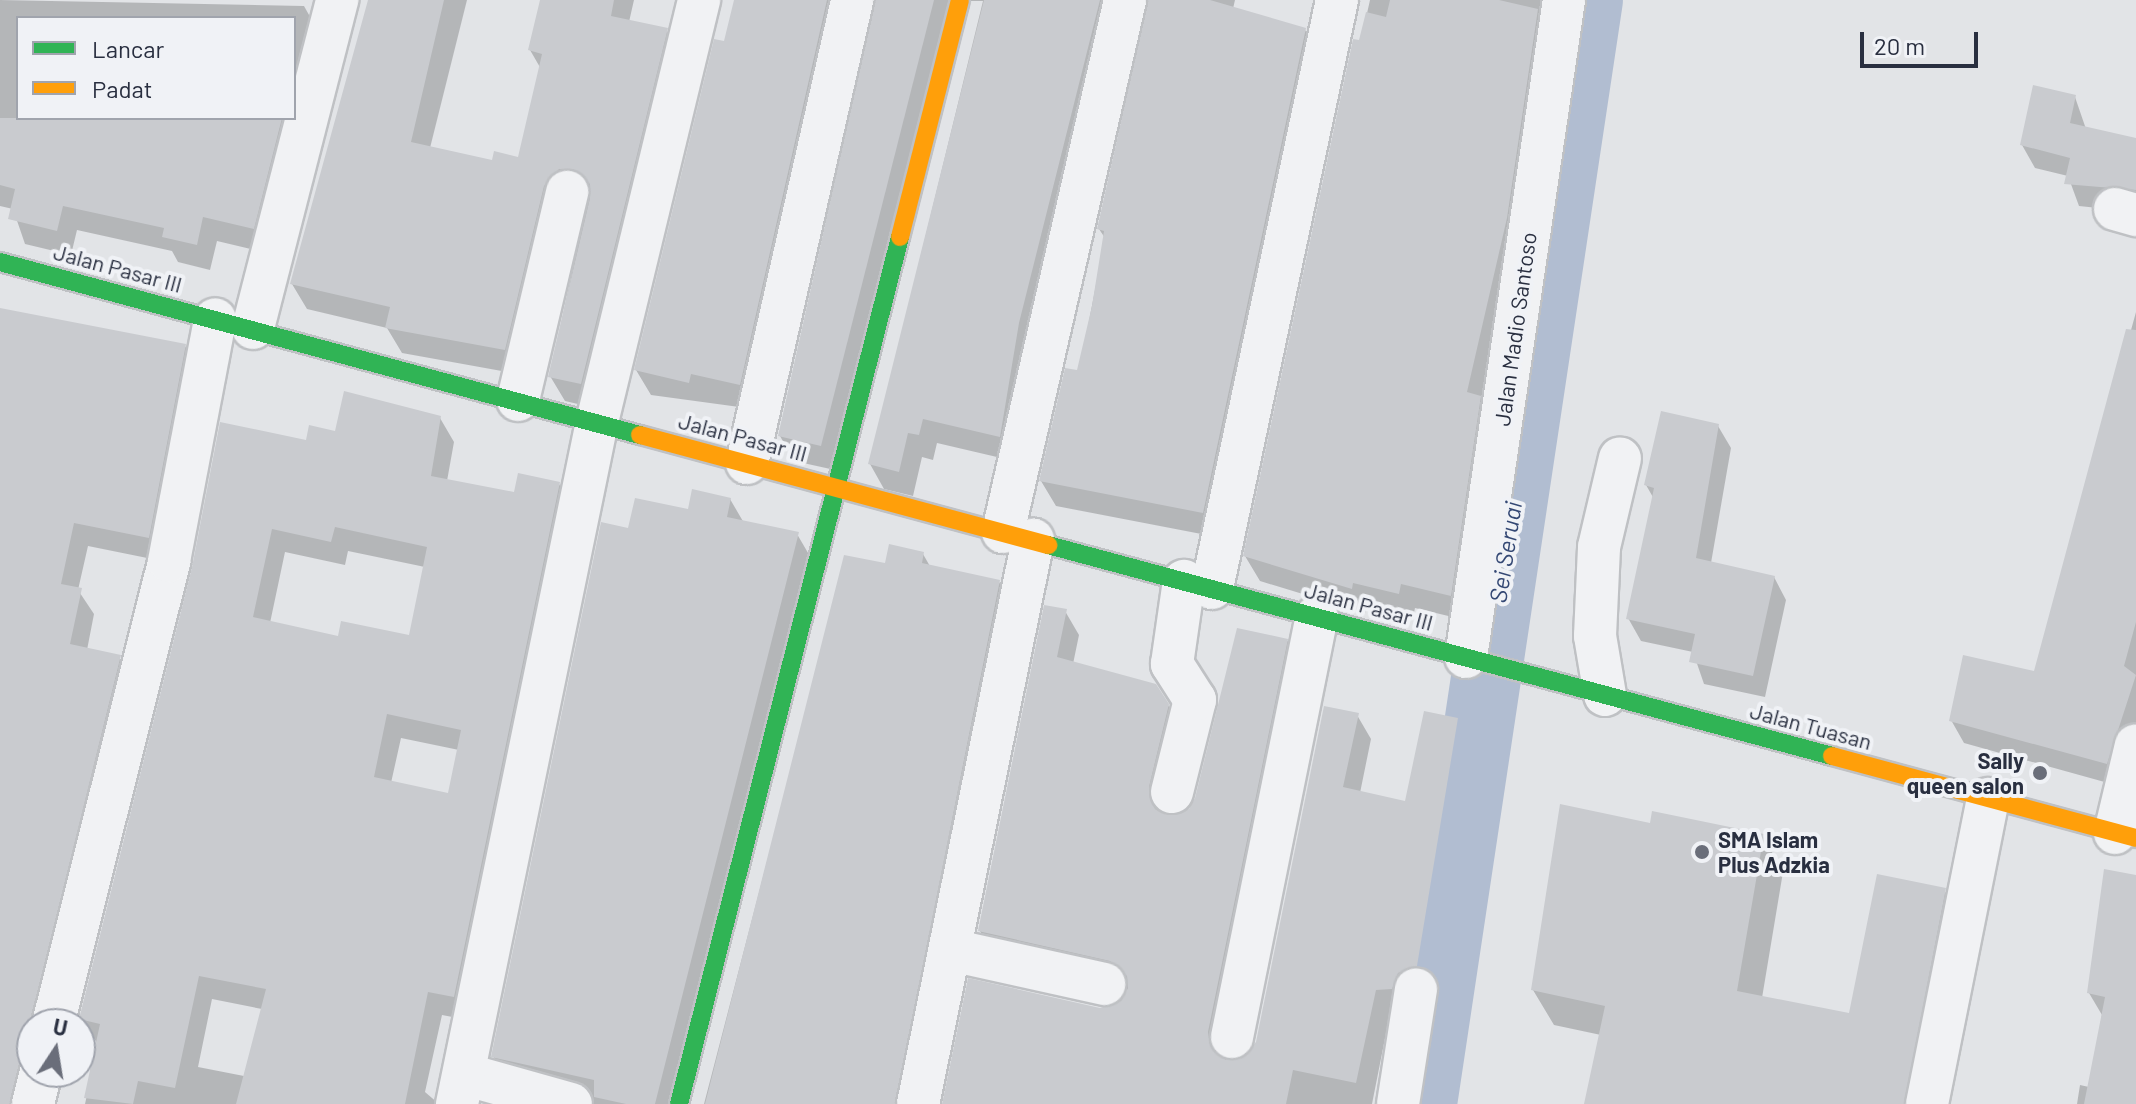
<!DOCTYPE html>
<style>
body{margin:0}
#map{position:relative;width:2136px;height:1104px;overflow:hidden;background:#e2e4e7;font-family:Barlow,sans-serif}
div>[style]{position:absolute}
.shadow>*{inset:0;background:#0003}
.river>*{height:70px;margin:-35px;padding:0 35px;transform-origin:35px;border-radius:35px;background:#b1bdd1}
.building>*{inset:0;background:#c9cbcf}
.roads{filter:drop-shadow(2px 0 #bfc1c4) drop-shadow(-2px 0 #bfc1c4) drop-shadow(0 2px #bfc1c4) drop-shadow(0 -2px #bfc1c4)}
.street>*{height:42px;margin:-21px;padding:0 21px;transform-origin:21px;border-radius:21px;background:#f1f2f4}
.fast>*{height:18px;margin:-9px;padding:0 9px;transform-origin:9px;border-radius:9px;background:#30b455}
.slow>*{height:18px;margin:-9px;padding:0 9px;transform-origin:9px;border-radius:9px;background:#ff9f0a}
.dots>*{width:22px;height:22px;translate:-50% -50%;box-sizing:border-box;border:4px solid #f0f2f6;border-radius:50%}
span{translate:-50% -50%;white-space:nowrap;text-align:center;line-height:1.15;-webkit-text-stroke:8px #f0f2f6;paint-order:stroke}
.street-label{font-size:22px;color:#292f40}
.poi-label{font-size:22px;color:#292f40;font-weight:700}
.right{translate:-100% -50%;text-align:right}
.left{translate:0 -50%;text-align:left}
.water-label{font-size:24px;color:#344874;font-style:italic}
.legend{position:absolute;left:16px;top:16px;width:280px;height:104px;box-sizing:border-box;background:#f0f2f6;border:2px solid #a0a4ad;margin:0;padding:10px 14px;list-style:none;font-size:24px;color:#292f40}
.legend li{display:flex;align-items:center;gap:16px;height:40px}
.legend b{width:40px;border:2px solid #a0a4ad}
.north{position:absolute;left:16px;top:1008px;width:80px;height:80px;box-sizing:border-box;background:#f0f2f6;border:2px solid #a0a4ad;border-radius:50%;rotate:12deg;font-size:22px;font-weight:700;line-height:32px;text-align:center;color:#292f40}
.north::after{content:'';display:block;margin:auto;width:28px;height:36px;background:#6a6e7a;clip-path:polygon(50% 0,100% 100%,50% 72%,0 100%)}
.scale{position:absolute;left:1860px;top:32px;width:118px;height:36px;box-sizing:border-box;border:4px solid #292f40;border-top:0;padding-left:10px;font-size:24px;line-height:28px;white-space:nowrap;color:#292f40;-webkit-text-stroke:6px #f0f2f6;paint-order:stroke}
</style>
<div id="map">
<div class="shadow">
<div style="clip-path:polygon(evenodd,0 0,304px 6px,318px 31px,268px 253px,217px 241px,210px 270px,178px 262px,172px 251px,77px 230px,71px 255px,25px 244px,13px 209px,0 206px,0 0,18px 18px,294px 18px,294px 118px,18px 118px,18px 18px)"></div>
<div style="clip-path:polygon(370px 0,467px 0,430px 148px,493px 162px,519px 159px,541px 69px,530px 50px,542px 0,634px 0,629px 22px,666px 30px,681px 55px,595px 408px,565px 401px,550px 376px,589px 193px,574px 194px,519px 374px,402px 353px,387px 328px,307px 309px,292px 284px)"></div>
<div style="clip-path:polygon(736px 0,1235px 0,1232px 13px,1305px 30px,1320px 55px,1217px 537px,1056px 506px,1041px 481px,1079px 373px,1105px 238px,1099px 229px,1147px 1px,1132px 2px,1014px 461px,937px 443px,933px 460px,922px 457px,913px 496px,884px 489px,870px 464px,983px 1px,967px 1px,835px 470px,794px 461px,780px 436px,874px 1px,859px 2px,754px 409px,651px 395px,636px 370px)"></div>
<div style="clip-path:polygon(1370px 0,1573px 0,1465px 620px,1415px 608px,1413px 618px,1367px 607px,1365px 613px,1260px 581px,1245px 556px)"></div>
<div style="clip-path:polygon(2075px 97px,2086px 129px,2136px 140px,2136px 212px,2079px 206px,2068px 176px,2035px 168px,2022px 145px)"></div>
<div style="clip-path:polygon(0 310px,185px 346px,199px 370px,162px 561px,88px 546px,78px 590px,94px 614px,87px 650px,119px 657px,133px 681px,47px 1024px,32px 1024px,30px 1104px,0 1104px)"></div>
<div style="clip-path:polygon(2136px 312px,2136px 750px,2119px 786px,1964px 743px,1951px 720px,2036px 673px)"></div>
<div style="clip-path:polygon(evenodd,440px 418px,454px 442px,447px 481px,516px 495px,559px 484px,573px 508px,468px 1020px,442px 1015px,425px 1092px,439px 1104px,85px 1104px,98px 1044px,81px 1019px,194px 567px,307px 443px,440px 418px,348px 551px,425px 567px,411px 638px,340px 638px,270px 623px,285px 552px,345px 565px,348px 551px,440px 418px,401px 738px,459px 750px,450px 795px,391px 783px,401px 738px,440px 418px,212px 999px,262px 1009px,244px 1076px,198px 1067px,212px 999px)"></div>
<div style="clip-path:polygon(1718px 426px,1731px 448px,1711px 563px,1774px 577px,1786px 600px,1765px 697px,1704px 684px,1693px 652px,1641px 641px,1628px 618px,1654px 499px,1646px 485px)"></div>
<div style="clip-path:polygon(730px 499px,744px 523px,797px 534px,811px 558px,678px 1104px,590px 1104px,507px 1081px,493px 1056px,630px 530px)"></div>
<div style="clip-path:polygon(923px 554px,931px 568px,999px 582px,1013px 606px,912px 1104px,704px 1104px,846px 558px,887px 566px)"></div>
<div style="clip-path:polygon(1065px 611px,1079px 635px,1073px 664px,1168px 705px,1182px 730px,1161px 813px,1167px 818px,1190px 811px,1287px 640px,1301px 665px,1226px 1062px,1241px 1061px,1257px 1043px,1357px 715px,1371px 739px,1360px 793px,1406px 803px,1457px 720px,1471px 744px,1430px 990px,1405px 1013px,1390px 1013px,1372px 1104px,944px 1104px,1099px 1010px,1113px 1008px,1129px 991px,994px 955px,980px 931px)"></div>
<div style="clip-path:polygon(1651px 825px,1763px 836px,1783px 872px,1762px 998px,1850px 1016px,1944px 890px,1965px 925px,1929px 1104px,1587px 1104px,1601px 1035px,1554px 1025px,1533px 990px)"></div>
<div style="clip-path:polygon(2136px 878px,2136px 1104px,2077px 1104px,2080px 1085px,2089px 1087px,2102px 1015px,2089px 993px)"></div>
</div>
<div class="river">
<div style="left:1422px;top:1104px;width:1116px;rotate:-81.45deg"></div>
</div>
<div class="building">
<div style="clip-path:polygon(368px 0,444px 0,411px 142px,492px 160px,494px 151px,518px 157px,542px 54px,528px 50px,540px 0,614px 0,611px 16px,668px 28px,581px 384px,548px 377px,590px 198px,590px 184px,573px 169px,559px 169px,544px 186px,505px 350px,385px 328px,390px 307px,290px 284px)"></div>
<div style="clip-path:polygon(734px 0,827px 0,740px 385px,691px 374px,689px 383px,634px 370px,714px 39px,724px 41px)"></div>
<div style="clip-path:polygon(875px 0,934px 0,821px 446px,778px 436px)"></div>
<div style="clip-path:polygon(984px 0,1100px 0,1019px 323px,1000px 437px,923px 419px,919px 435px,908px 433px,899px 472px,868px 464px)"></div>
<div style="clip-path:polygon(1148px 0,1210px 0,1306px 28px,1203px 513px,1039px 481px,1065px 368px,1077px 370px,1092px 306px,1104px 231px,1097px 229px)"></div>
<div style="clip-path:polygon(1390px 0,1499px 0,1538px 9px,1507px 218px,1467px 392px,1481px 396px,1451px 596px,1401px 584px,1399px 594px,1353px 583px,1352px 589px,1243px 556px,1353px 39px,1359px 40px,1366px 12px,1386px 17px)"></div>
<div style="clip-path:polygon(2033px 85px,2076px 95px,2070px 123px,2136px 138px,2136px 190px,2064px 184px,2070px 158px,2020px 145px)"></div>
<div style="clip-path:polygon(0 118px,282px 118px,254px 229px,203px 217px,197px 245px,162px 237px,164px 228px,63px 206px,57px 231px,8px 219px,15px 189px,0 185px)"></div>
<div style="clip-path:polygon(0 308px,186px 344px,149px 538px,74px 523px,61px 584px,82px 588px,70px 644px,121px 655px,10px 1104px,0 1104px)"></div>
<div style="clip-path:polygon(2126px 329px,2136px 330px,2136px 622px,2124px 666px,2136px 675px,2107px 764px,1949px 721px,1963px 655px,2034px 671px)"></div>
<div style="clip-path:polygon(evenodd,344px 391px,441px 416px,431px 476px,514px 492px,518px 473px,560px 482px,454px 997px,428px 992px,405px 1104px,236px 1104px,266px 989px,199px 976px,175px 1088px,138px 1081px,133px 1104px,84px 1098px,100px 1024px,79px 1019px,192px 567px,220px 422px,306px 440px,309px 425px,335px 431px,344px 391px,335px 527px,427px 547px,409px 635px,341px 621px,338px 636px,253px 617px,272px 529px,331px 542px,335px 527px,344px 391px,387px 714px,461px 730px,448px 793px,374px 777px,387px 714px)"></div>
<div style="clip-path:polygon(1661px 411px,1719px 424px,1696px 558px,1775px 576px,1753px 676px,1689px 662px,1695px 634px,1626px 619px,1654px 488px,1644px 485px)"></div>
<div style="clip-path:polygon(692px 489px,731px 498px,727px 517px,799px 532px,655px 1104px,626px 1104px,594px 1097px,594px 1080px,491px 1057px,601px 522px,628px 528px,635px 498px,688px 509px)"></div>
<div style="clip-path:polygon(889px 544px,924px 552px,922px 563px,1000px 580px,895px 1104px,705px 1104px,844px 555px,885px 563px)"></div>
<div style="clip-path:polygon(1044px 605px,1067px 609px,1057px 657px,1156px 684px,1169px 704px,1149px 787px,1155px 809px,1167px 815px,1189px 809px,1195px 798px,1237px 628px,1288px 639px,1208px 1032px,1210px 1045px,1226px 1060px,1240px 1059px,1256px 1042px,1324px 706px,1359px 713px,1343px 787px,1405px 801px,1424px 711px,1458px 718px,1417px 966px,1398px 973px,1392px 989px,1376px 990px,1356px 1083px,1293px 1070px,1286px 1104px,942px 1104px,968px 978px,1100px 1008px,1121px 1001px,1128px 988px,1127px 976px,1110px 961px,978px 931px)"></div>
<div style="clip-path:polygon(1560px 804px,1650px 823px,1652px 811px,1764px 834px,1737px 991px,1849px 1013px,1877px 874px,1946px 888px,1904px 1104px,1584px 1104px,1605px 1006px,1531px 990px)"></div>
<div style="clip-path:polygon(2104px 869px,2136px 875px,2136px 1104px,2084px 1104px,2105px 997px,2087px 993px)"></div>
</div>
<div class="roads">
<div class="street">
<div style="left:2115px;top:209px;width:22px;rotate:16deg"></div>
<div style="left:253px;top:328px;width:339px;rotate:-75.6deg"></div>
<div style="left:518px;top:400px;width:214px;rotate:-76.7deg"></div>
<div style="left:747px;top:463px;width:475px;rotate:-77.2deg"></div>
<div style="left:1003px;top:532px;width:546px;rotate:-77.08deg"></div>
<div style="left:1212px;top:588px;width:601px;rotate:-78deg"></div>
<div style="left:1466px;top:657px;width:664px;rotate:-81.52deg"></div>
<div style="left:1605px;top:695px;width:60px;rotate:-99.6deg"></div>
<div style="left:1595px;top:636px;width:89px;rotate:-87.4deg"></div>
<div style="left:1599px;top:547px;width:91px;rotate:-76.7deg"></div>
<div style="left:1172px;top:792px;width:95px;rotate:-76deg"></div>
<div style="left:1195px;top:700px;width:43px;rotate:-122.6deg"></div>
<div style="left:1172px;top:664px;width:84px;rotate:-81.8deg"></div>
<div style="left:2115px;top:833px;width:90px;rotate:-76.6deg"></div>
<div style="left:951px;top:950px;width:157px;rotate:12.5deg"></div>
<div style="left:53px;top:1024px;width:477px;rotate:-75.9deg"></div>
<div style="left:169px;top:561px;width:246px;rotate:-79.2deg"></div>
<div style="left:1232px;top:1037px;width:429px;rotate:-78.6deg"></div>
<div style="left:464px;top:1074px;width:111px;rotate:15.7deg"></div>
<div style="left:33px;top:1104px;width:33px;rotate:-76deg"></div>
<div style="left:457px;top:1104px;width:696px;rotate:-78.4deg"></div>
<div style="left:597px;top:422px;width:434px;rotate:-76.4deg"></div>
<div style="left:918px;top:1104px;width:576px;rotate:-78.48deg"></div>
<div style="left:1398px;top:1104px;width:116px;rotate:-81.1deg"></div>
<div style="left:1927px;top:1104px;width:311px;rotate:-78.7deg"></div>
</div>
<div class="fast">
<div style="left:0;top:262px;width:663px;rotate:15.13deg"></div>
<div style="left:1048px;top:545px;width:812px;rotate:15.06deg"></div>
<div style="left:679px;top:1104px;width:895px;rotate:-75.7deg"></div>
</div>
<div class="slow">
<div style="left:900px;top:237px;width:244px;rotate:-75.8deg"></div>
<div style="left:640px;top:435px;width:423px;rotate:15.1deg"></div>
<div style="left:1832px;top:756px;width:315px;rotate:15.1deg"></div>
</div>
</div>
<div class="dots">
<div style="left:2040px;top:773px;background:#6a6e7a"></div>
<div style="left:1702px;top:852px;background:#6a6e7a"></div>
</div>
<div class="street-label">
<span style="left:118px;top:268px;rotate:15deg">Jalan Pasar III</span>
<span style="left:1515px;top:329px;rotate:-82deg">Jalan Madio Santoso</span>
<span style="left:743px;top:437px;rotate:15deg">Jalan Pasar III</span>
<span style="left:1369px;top:606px;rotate:15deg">Jalan Pasar III</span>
<span style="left:1811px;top:726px;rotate:15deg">Jalan Tuasan</span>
</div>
<div class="poi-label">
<span class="right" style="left:2024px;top:773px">Sally<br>queen salon</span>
<span class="left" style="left:1718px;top:852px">SMA Islam<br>Plus Adzkia</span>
</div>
<div class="water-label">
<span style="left:1505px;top:552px;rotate:-81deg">Sei Seruai</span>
</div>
<ul class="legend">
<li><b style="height:10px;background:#30b455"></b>Lancar</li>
<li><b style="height:10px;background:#ff9f0a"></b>Padat</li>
</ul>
<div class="north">U</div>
<div class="scale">20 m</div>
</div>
